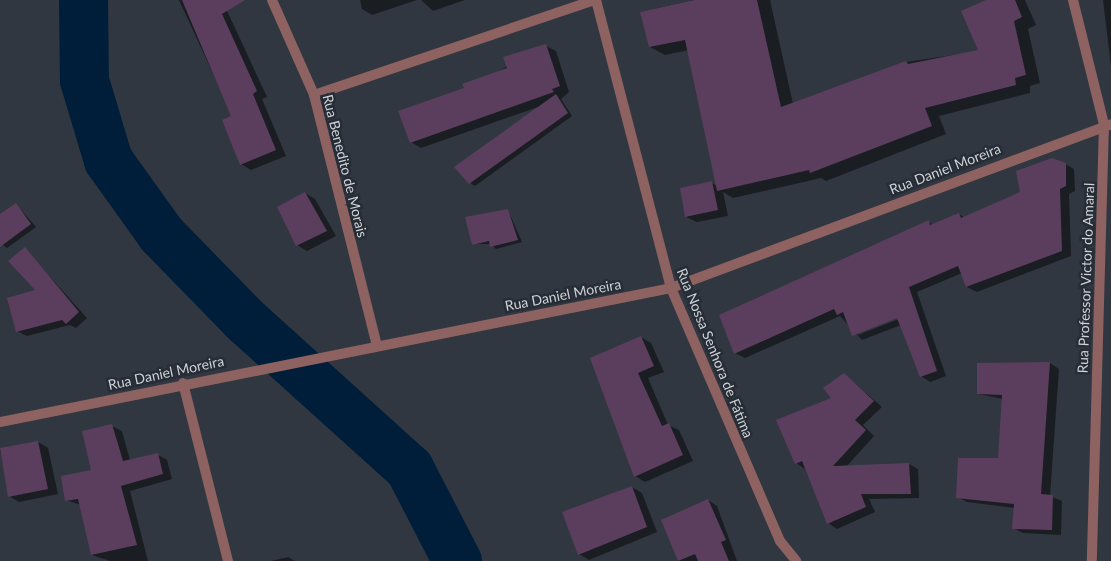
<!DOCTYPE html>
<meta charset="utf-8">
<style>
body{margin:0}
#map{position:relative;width:1111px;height:561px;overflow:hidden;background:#313740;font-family:Lato,sans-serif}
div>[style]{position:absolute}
.shadow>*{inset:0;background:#0007}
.river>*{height:49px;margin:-24.5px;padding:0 24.5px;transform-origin:24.5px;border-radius:24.5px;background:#001e39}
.building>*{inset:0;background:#5b3e5e}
.street>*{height:10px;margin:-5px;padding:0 5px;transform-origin:5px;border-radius:5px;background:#8d6261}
span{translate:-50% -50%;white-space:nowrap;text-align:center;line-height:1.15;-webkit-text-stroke:5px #272d36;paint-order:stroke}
.street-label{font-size:14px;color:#ced2d7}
</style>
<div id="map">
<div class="shadow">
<div style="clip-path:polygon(179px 0,222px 0,267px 97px,262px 99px,286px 156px,251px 170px,241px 164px,233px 117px)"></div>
<div style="clip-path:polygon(360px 0,417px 0,372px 15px,362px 9px)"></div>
<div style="clip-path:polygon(421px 0,465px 0,433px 11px)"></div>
<div style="clip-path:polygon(693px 0,770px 0,793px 104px,906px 62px,980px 51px,989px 0,1025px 0,1036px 25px,1028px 29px,1040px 83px,1030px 86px,1030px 93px,939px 116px,946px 134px,826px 181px,821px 178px,733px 198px,723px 192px,728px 216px,697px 222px,686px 217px,712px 183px,717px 186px,689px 50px,665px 55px,650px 47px,641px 12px)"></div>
<div style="clip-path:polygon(1103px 0,1111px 0,1111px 66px)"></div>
<div style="clip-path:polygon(546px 46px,556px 51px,569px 92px,561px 99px,572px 116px,475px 186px,470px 183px,541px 106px,421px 148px,411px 142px,465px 89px)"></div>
<div style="clip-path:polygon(evenodd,1065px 164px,1074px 169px,1075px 191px,1069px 194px,1071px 256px,977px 292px,967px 287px,962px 273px,917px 292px,946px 376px,930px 382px,921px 376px,901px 325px,862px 340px,840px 316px,745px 358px,735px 353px,929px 222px,934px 225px,959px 214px,965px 218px,1021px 193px,1065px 164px,903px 315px,904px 317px,858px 335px,858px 332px,903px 315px)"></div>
<div style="clip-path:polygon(305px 193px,315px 199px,336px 236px,307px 251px,297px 245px)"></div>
<div style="clip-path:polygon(16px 204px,36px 227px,7px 248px,0 243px,0 216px)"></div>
<div style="clip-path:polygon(508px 210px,522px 242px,496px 249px,491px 244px,473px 244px)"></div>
<div style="clip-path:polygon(25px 249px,87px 318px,76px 328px,70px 325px,27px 336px,17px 331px,37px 291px)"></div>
<div style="clip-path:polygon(641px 337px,651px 343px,664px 372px,648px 378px,668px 425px,679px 430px,693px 461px,645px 482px,635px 476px,591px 359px)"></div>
<div style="clip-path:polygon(1050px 363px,1059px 369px,1050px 496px,1062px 501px,1061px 535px,1023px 533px,1013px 528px,1015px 508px,967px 502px,958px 497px,999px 460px,1003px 399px,978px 394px)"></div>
<div style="clip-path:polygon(844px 374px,882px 407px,863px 425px,874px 436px,846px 467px,909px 464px,918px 469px,919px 498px,869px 499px,875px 512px,837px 529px,828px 523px,805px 469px,796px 463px)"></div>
<div style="clip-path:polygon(112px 426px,122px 431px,130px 460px,158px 455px,167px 460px,172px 479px,130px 491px,148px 561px,110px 561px,92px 555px,81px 505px,66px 500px,93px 471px)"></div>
<div style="clip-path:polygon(38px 442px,48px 448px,58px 494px,19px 502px,9px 496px,0 449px)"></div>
<div style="clip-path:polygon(632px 487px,642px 493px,657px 532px,589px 560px,579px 554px)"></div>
<div style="clip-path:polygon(708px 500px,717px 506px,737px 561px,679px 561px,663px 521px)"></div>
<div style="clip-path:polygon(288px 557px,295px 561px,271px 561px)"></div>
</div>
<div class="river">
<div style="left:83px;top:0;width:80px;rotate:89.3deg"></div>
<div style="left:84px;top:80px;width:84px;rotate:73.3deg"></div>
<div style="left:108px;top:160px;width:91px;rotate:54.4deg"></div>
<div style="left:161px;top:234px;width:120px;rotate:45.7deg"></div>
<div style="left:245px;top:320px;width:221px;rotate:42.1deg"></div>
<div style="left:409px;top:468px;width:105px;rotate:62.7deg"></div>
</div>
<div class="building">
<div style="clip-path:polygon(182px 0,245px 0,222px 14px,257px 91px,253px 94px,276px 150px,240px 165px,222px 120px,231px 116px)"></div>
<div style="clip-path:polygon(694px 0,757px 0,781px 107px,906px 61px,908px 64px,978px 50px,961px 11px,986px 0,1015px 0,1022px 17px,1014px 21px,1026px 75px,1015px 78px,1016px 85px,925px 108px,932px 126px,810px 173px,809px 170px,717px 191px,685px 40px,649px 47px,640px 12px)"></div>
<div style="clip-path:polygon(546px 44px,560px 86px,552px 89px,554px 92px,410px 143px,398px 111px,464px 88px,462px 84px,507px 68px,503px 57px)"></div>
<div style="clip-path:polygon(556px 94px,568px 113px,469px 184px,454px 167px)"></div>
<div style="clip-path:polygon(1052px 158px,1066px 163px,1066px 186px,1060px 189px,1062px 251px,966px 287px,958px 266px,909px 287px,937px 371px,920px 377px,897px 318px,852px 336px,843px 312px,837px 315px,834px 309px,734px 354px,719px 315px,929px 220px,930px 225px,959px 213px,961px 218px,1020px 192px,1016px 171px)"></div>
<div style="clip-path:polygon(712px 181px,718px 210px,685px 217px,680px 188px)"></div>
<div style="clip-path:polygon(305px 192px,327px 231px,296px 246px,277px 207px)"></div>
<div style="clip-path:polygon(16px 203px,31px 224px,0 247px,0 214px)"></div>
<div style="clip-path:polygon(508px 209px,518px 240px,490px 247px,489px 241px,472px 245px,465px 217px)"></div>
<div style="clip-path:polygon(25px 247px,79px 312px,66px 324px,62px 320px,16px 332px,7px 298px,35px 290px,8px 261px)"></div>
<div style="clip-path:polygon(641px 336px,654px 366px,638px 373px,662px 426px,669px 423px,683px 455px,634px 477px,590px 358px)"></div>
<div style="clip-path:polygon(1050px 362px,1041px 494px,1053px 495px,1052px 530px,1012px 529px,1014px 504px,956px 498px,958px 458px,998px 458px,1002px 395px,977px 394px,977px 363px)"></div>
<div style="clip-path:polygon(844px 373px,874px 401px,855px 420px,866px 430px,833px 466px,909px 463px,911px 494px,861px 494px,866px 507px,827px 524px,802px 461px,795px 464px,776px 420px,831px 398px,823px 388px)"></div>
<div style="clip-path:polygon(112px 424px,123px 461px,158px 453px,163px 474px,121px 486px,137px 545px,91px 555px,78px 499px,65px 501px,61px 476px,91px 470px,82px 431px)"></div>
<div style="clip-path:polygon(38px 441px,48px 489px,8px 497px,0 448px)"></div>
<div style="clip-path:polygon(632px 486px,647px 527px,578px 555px,562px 512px)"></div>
<div style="clip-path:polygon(708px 499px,726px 540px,721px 542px,729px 561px,698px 561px,695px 554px,678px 561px,661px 520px)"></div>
</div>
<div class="street">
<div style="left:272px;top:0;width:104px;rotate:66.1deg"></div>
<div style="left:314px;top:95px;width:258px;rotate:75.9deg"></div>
<div style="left:596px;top:0;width:298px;rotate:75.4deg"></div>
<div style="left:671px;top:288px;width:275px;rotate:66.7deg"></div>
<div style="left:780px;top:541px;width:26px;rotate:51deg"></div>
<div style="left:1073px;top:0;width:128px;rotate:76deg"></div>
<div style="left:1104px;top:124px;width:437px;rotate:91.6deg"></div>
<div style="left:314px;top:95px;width:297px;rotate:-18.7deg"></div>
<div style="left:183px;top:383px;width:184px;rotate:75.8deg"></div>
<div style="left:0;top:422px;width:684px;rotate:-11.29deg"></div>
<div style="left:671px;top:288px;width:470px;rotate:-20.4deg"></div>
</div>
<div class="street-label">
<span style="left:345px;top:166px;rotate:76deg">Rua Benedito de Morais</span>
<span style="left:945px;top:169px;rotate:-21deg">Rua Daniel Moreira</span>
<span style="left:1086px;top:278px;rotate:-88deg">Rua Professor Victor do Amaral</span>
<span style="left:563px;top:295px;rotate:-11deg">Rua Daniel Moreira</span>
<span style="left:715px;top:353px;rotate:68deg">Rua Nossa Senhora de Fátima</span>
<span style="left:166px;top:373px;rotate:-12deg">Rua Daniel Moreira</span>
</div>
</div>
